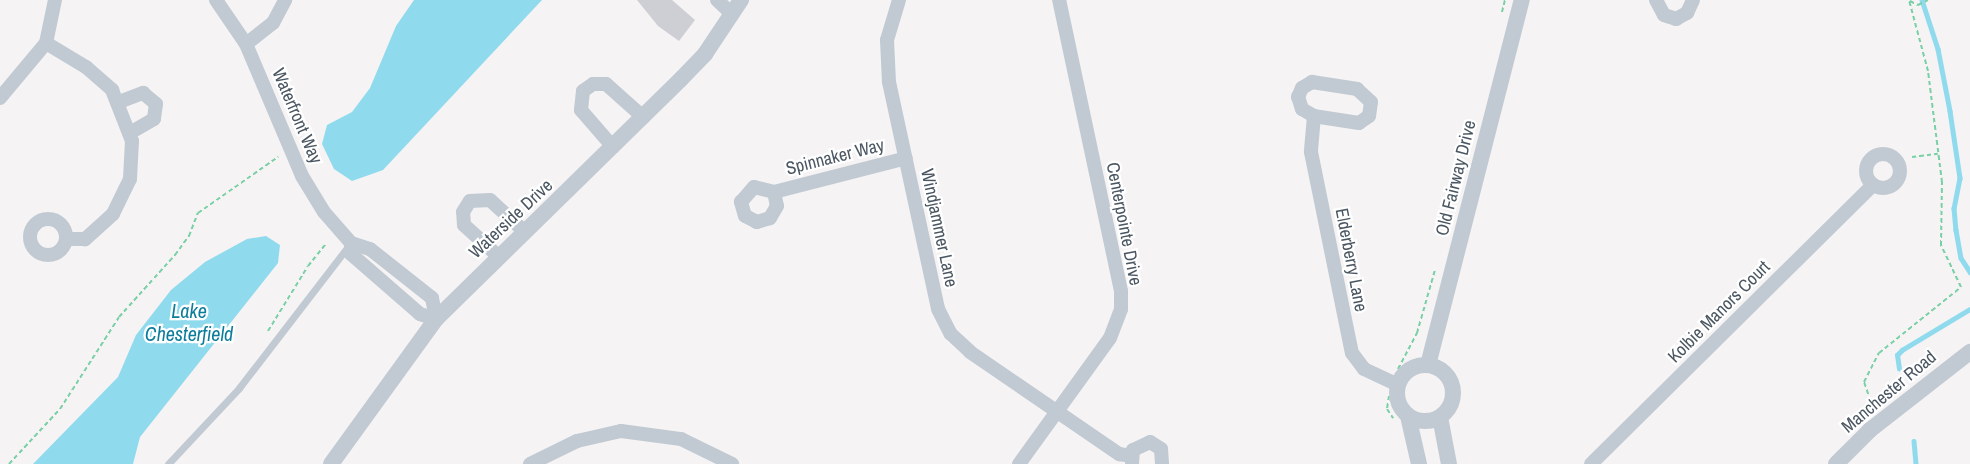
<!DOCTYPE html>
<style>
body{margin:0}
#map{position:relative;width:1970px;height:464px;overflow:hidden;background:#f5f3f3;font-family:"Archivo Narrow",sans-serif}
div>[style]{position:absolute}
.water>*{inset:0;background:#90daee}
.stream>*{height:4.5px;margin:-2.25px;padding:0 2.25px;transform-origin:2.25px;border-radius:2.25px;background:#90daee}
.building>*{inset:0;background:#cdcfd5}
.path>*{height:2px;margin-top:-1px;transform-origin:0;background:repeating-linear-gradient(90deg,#7ad0a6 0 4.5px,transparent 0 7.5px)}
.service>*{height:7px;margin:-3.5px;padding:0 3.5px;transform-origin:3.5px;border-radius:3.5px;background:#c1cad2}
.minor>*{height:14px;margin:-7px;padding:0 7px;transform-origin:7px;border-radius:7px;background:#c1cad2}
.minor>.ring{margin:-7px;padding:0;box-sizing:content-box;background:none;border:14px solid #c1cad2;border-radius:50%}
.tertiary>*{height:16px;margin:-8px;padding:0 8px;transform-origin:8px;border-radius:8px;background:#c1cad2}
.tertiary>.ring{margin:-8px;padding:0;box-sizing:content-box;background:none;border:16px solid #c1cad2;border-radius:50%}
span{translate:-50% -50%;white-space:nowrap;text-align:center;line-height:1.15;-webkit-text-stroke:4.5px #fff;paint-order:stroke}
.street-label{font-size:18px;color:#4a5661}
.water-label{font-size:20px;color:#0c7c9b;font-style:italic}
</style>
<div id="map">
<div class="water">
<div style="clip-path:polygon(414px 0,542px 0,383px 170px,352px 181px,334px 169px,322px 144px,327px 125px,352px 112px,370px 88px,396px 26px)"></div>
<div style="clip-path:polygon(266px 236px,280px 245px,278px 263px,140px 437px,133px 464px,33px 464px,118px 377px,136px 335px,171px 290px,205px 262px,247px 239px)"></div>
</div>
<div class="stream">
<div style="left:1922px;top:0;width:52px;rotate:71.9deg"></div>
<div style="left:1938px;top:49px;width:63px;rotate:79deg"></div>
<div style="left:1950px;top:111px;width:68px;rotate:81.5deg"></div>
<div style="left:1960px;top:178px;width:31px;rotate:101deg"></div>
<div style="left:1954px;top:208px;width:22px;rotate:85deg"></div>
<div style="left:1956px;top:230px;width:28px;rotate:80deg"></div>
<div style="left:1961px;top:258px;width:17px;rotate:57deg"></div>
<div style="left:1899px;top:369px;width:14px;rotate:-98deg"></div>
<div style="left:1897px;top:355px;width:7px;rotate:-45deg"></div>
<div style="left:1902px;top:350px;width:79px;rotate:-31.1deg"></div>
<div style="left:1914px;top:441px;width:23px;rotate:85deg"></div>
</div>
<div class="building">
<div style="clip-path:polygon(637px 0,672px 0,695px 20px,679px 41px,658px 26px)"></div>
</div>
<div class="path">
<div style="left:1910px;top:1px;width:9px;rotate:27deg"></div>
<div style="left:1918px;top:5px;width:11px;rotate:-27deg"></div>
<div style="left:1502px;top:12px;width:12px;rotate:-76deg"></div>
<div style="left:1912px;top:157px;width:26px;rotate:-7deg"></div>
<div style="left:268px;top:331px;width:76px;rotate:-58.4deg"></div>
<div style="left:308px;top:266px;width:28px;rotate:-51deg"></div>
<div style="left:1398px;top:369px;width:41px;rotate:-62.2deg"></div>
<div style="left:1417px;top:333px;width:66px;rotate:-74.1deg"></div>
<div style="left:1389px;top:396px;width:13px;rotate:99deg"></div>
<div style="left:1387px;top:409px;width:11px;rotate:56deg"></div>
<div style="left:1873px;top:408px;width:28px;rotate:-109deg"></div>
<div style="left:1864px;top:382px;width:33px;rotate:-63deg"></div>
<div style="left:1879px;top:353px;width:105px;rotate:-38.8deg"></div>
<div style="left:1961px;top:287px;width:47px;rotate:-115.5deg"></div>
<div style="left:1941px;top:245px;width:63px;rotate:-89.1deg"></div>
<div style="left:1942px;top:182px;width:112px;rotate:-97.2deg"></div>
<div style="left:1928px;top:71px;width:73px;rotate:-105deg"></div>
<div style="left:9px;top:464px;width:75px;rotate:-47.2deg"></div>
<div style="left:60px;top:409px;width:109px;rotate:-57.3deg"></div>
<div style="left:119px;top:317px;width:84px;rotate:-47.9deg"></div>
<div style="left:175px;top:255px;width:24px;rotate:-54deg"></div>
<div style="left:189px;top:236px;width:25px;rotate:-69deg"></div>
<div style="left:198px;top:213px;width:98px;rotate:-35deg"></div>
</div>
<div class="service">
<div style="left:168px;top:464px;width:104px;rotate:-46.9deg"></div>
<div style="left:239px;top:388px;width:180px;rotate:-52.4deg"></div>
</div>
<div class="minor">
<div style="left:216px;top:0;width:53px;rotate:55.7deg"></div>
<div style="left:246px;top:44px;width:143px;rotate:67deg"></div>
<div style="left:302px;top:176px;width:42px;rotate:58.6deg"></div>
<div style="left:324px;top:212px;width:41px;rotate:48.9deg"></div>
<div style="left:351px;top:243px;width:20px;rotate:18deg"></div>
<div style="left:370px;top:249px;width:79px;rotate:38.3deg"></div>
<div style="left:432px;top:298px;width:21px;rotate:79deg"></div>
<div style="left:436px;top:319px;width:17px;rotate:-163deg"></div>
<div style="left:420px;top:314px;width:91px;rotate:-139deg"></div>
<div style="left:351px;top:254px;width:11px;rotate:-90deg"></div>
<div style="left:717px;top:0;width:21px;rotate:43deg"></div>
<div style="left:899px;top:0;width:42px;rotate:106.7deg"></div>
<div style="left:887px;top:40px;width:42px;rotate:87.3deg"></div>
<div style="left:889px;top:82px;width:232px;rotate:77.8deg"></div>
<div style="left:938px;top:309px;width:28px;rotate:63deg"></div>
<div style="left:951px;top:334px;width:26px;rotate:43deg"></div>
<div style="left:970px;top:352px;width:181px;rotate:34.4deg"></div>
<div style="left:1119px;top:454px;width:12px;rotate:9deg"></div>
<div style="left:1656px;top:0;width:17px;rotate:62deg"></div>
<div style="left:1664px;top:15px;width:13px;rotate:18deg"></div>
<div style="left:1676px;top:19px;width:13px;rotate:-29deg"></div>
<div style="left:1687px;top:13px;width:14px;rotate:-65deg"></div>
<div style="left:46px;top:43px;width:47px;rotate:31deg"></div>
<div style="left:86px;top:67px;width:35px;rotate:41deg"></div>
<div style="left:112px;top:90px;width:55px;rotate:68.6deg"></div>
<div style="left:132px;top:141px;width:38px;rotate:93deg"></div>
<div style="left:130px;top:179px;width:39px;rotate:116deg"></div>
<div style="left:113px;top:214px;width:38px;rotate:138deg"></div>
<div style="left:85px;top:239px;width:19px;rotate:180deg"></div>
<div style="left:246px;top:44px;width:34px;rotate:-38deg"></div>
<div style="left:273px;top:23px;width:26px;rotate:-62deg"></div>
<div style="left:0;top:98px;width:72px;rotate:-50.1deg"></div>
<div style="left:46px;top:43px;width:44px;rotate:-78.2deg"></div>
<div style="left:119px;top:102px;width:26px;rotate:-21deg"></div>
<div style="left:143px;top:93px;width:17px;rotate:40deg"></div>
<div style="left:156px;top:104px;width:15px;rotate:98deg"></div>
<div style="left:154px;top:119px;width:28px;rotate:150deg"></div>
<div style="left:1314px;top:116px;width:14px;rotate:-150deg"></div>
<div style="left:1302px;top:109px;width:13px;rotate:-108deg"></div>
<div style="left:1298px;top:97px;width:10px;rotate:-66deg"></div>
<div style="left:1302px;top:88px;width:12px;rotate:-31deg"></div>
<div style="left:1312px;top:82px;width:46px;rotate:8.8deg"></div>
<div style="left:1357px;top:89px;width:19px;rotate:43deg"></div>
<div style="left:1371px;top:102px;width:14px;rotate:98deg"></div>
<div style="left:1369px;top:116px;width:12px;rotate:145deg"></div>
<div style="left:1359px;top:123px;width:46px;rotate:-171.2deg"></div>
<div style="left:1314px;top:116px;width:36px;rotate:95deg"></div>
<div style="left:1311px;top:152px;width:205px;rotate:78.5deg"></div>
<div style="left:1352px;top:353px;width:20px;rotate:53deg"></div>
<div style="left:1364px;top:369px;width:38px;rotate:25deg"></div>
<div style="left:613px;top:147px;width:49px;rotate:-130.9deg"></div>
<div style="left:581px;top:110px;width:19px;rotate:-84deg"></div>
<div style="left:583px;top:91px;width:12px;rotate:-35deg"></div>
<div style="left:593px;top:84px;width:13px"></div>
<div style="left:606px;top:84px;width:50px;rotate:41.7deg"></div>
<div class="ring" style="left:1866px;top:154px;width:20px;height:20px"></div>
<div style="left:774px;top:192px;width:14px;rotate:78deg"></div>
<div style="left:777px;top:206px;width:14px;rotate:120deg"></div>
<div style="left:770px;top:218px;width:14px;rotate:163deg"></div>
<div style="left:757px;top:222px;width:13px;rotate:-153deg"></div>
<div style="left:745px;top:216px;width:15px;rotate:-106deg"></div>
<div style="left:741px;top:202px;width:20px;rotate:-49deg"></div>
<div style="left:754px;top:187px;width:21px;rotate:14deg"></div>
<div style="left:774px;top:192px;width:136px;rotate:-14.4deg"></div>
<div class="ring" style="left:30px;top:219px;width:22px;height:22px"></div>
<div style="left:498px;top:256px;width:46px;rotate:-137.6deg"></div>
<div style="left:464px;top:225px;width:13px;rotate:-94deg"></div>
<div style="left:463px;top:212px;width:13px;rotate:-58deg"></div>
<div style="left:470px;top:201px;width:20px;rotate:-3deg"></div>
<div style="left:490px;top:200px;width:47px;rotate:42.4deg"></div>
<div style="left:530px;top:464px;width:52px;rotate:-26.1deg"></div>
<div style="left:577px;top:441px;width:45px;rotate:-12.8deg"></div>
<div style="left:621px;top:431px;width:61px;rotate:7.6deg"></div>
<div style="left:681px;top:439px;width:57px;rotate:26.1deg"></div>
<div style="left:1019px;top:464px;width:155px;rotate:-54.2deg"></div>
<div style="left:1110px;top:338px;width:31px;rotate:-69deg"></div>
<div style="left:1121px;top:309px;width:18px;rotate:-90deg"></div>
<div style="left:1121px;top:291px;width:298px;rotate:-102deg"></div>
<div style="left:1132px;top:464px;width:14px;rotate:-86deg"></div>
<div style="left:1133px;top:450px;width:19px;rotate:-25deg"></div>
<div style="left:1150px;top:442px;width:13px;rotate:32deg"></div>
<div style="left:1161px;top:449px;width:15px;rotate:86deg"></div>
<div style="left:1591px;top:464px;width:397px;rotate:-44.7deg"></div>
</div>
<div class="tertiary">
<div class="ring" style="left:1397px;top:365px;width:40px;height:40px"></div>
<div style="left:1428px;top:365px;width:377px;rotate:-75.6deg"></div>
<div style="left:1408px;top:416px;width:49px;rotate:77.1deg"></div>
<div style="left:1440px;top:417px;width:48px;rotate:79.2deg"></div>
<div style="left:331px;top:464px;width:179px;rotate:-54.1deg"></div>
<div style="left:436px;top:319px;width:343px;rotate:-44.4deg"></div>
<div style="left:681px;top:79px;width:35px;rotate:-46deg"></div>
<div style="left:705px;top:54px;width:65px;rotate:-56.3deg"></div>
<div style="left:1836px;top:464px;width:48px;rotate:-45deg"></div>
<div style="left:1870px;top:430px;width:127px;rotate:-38deg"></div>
</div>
<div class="street-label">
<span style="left:297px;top:116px;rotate:67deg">Waterfront Way</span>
<span style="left:835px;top:157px;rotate:-14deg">Spinnaker Way</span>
<span style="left:1456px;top:178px;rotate:-76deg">Old Fairway Drive</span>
<span style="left:511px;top:219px;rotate:-43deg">Waterside Drive</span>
<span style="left:1124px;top:224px;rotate:79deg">Centerpointe Drive</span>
<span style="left:939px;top:228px;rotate:78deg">Windjammer Lane</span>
<span style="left:1351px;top:260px;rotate:79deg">Elderberry Lane</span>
<span style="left:1719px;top:312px;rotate:-45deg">Kolbie Manors Court</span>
<span style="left:1889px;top:392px;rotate:-40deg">Manchester Road</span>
</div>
<div class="water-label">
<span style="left:189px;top:322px">Lake<br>Chesterfield</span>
</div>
</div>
